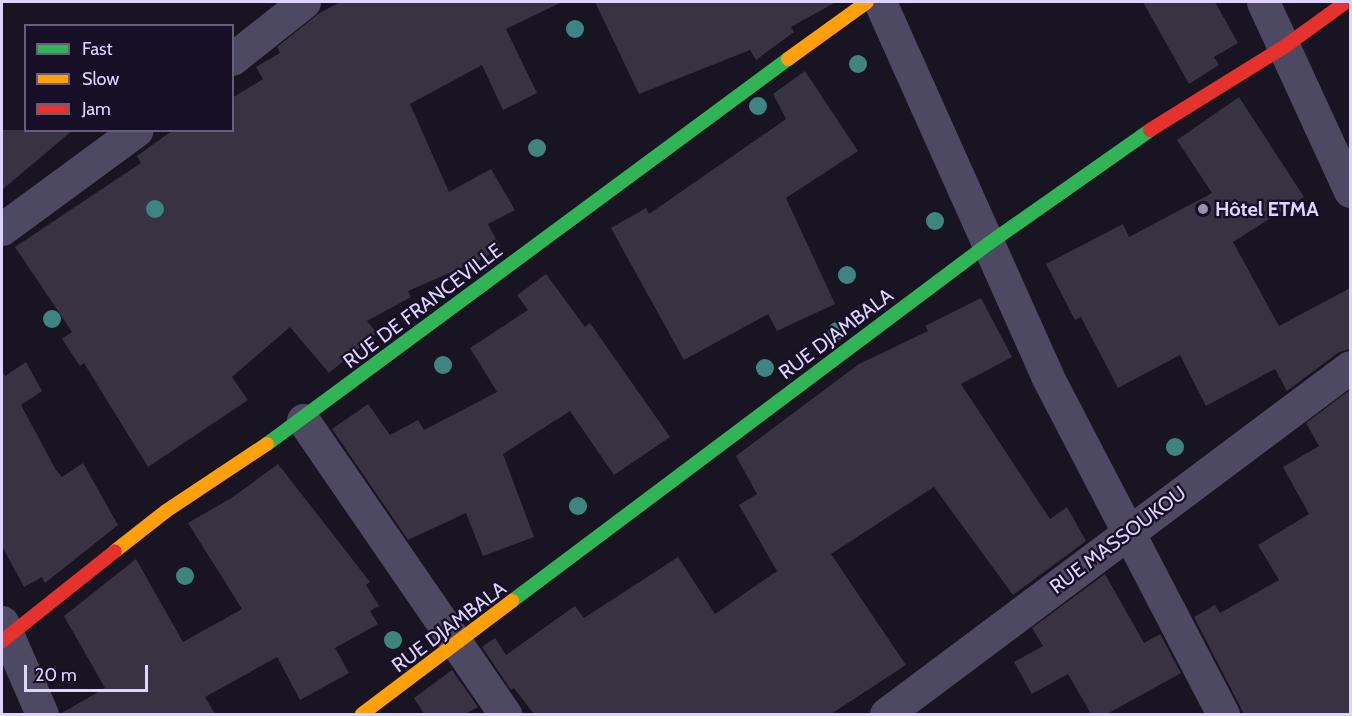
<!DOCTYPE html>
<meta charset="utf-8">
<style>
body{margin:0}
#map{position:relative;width:1352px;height:716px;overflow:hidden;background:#181421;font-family:Cabin,sans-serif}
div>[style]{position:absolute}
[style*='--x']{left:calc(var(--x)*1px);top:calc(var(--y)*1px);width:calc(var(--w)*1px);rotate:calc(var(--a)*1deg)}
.building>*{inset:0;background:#383243}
.street>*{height:33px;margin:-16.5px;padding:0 16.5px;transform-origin:16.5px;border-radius:16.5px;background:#4e4962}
.fast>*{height:14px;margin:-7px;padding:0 7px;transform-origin:7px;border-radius:7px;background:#30b455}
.slow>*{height:14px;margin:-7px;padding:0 7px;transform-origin:7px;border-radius:7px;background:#ff9f0a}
.jam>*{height:14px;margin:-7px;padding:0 7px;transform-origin:7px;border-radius:7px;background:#e5322d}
.trees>*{width:18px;height:18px;margin:-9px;border-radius:50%;background:#3e8582}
.dots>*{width:16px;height:16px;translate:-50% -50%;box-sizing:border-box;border:3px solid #160f26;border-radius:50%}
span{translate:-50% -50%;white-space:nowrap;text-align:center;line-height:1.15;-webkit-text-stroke:4.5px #160f26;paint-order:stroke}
.poi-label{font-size:20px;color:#dfd4ff;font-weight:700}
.left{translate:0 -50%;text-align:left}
.street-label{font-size:20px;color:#dfd4ff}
.frame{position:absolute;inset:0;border:3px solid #dfd4ff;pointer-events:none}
.legend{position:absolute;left:24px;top:24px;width:210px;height:108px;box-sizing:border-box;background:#160f26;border:2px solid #665e7d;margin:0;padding:8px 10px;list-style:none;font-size:18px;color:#dfd4ff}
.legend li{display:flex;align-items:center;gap:12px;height:30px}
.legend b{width:30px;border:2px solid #665e7d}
.scale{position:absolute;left:24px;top:665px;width:124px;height:27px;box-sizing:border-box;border:3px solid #dfd4ff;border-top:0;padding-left:8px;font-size:18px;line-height:21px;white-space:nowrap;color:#dfd4ff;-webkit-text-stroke:4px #160f26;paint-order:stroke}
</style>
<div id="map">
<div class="building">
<div style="clip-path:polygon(340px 2px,562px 2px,506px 29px,537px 93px,503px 110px,482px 65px,410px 104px,449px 192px,491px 169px,515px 210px,488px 224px,500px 247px,486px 257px,408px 291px,411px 297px,367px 321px,377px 333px,329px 373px,290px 327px,232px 377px,248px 400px,148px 467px,84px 363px,80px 366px,62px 339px,72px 332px,15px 247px,141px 163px,137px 156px,173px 130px,232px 130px,232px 98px,263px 79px,256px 67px,280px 53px,277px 47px,318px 14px)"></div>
<div style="clip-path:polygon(595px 2px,836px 2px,791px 27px,794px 32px,756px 60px,750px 50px,639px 94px)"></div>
<div style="clip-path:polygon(1143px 2px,1215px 2px,1238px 43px,1214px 57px,1219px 65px,1189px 84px)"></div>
<div style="clip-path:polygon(805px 71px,858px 151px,786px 198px,835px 304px,777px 331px,768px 314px,684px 360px,611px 228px,646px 208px,649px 214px,786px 119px,773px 94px)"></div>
<div style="clip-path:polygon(1239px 97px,1304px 197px,1233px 242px,1279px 326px,1350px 288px,1350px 349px,1339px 352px,1287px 391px,1275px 369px,1206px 406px,1180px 355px,1118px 388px,1081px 317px,1075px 320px,1046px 264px,1123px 224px,1129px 237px,1212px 193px,1177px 140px)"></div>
<div style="clip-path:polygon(2px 130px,73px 130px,2px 190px)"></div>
<div style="clip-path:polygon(546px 274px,585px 327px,590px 323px,670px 437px,614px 475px,570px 411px,503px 454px,534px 537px,483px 556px,466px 513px,408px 540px,332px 429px,368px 404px,390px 435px,418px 420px,424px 430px,497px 392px,470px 348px,528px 310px,517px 295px)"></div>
<div style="clip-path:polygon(981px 298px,1012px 357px,961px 384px,1050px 519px,1067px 507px,1086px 541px,1013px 595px,934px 487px,831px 554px,906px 665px,831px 714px,534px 714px,514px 688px,511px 690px,482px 647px,495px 638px,506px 655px,575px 606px,584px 618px,678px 557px,715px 614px,777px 571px,739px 505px,757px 494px,736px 456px,859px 364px,928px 331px,925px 326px)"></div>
<div style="clip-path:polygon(26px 362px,42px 391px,21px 405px,56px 470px,62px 477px,83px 463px,118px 525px,45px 583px,42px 577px,24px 587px,2px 546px,2px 371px,5px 376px)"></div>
<div style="clip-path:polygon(1350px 390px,1350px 714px,1244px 714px,1194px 617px,1215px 605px,1220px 613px,1279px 580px,1258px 545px,1309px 514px,1283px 467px,1319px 446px,1306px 423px)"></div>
<div style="clip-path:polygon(278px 464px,370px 582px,366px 585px,379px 606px,370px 611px,378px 624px,335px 648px,349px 673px,300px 700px,277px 657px,205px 697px,215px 714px,60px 714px,105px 688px,64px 616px,136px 559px,183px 642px,242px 609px,188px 523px,233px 497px)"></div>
<div style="clip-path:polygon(1105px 574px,1144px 643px,1160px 634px,1181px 673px,1107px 714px,1091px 714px,1068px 674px,1032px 694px,1014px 662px,1043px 646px,1032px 628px)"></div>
<div style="clip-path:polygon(452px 670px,478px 707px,465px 714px,424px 714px,414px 698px)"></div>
</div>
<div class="street">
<div style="--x:880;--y:2;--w:410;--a:65.9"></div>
<div style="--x:1047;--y:376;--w:381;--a:62.5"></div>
<div style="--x:1263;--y:2;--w:208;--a:65.3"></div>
<div style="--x:232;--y:59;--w:92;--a:-38.4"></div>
<div style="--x:2;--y:229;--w:167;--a:-36.3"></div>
<div style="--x:303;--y:420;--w:357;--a:55.5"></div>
<div style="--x:2;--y:622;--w:100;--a:66.5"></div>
<div style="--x:886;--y:714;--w:579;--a:-36.79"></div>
</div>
<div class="fast">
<div style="--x:267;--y:444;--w:648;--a:-36.46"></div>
<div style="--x:512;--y:601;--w:595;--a:-36.87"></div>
<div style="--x:988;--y:244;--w:198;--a:-35.1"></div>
</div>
<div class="slow">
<div style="--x:788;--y:59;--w:97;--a:-35.8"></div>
<div style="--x:115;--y:551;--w:65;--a:-38.1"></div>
<div style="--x:166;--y:511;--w:121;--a:-33.6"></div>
<div style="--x:362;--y:714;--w:188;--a:-37"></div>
</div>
<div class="jam">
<div style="--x:1150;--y:130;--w:158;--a:-31.8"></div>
<div style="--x:1284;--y:47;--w:77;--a:-36"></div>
<div style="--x:2;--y:641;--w:144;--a:-38.5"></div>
</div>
<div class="trees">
<div style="left:575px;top:29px"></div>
<div style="left:858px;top:64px"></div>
<div style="left:758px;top:106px"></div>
<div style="left:537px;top:148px"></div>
<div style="left:155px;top:209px"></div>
<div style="left:935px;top:221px"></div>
<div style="left:847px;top:275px"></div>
<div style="left:52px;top:319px"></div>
<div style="left:837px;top:331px"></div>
<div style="left:443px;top:365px"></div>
<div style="left:765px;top:368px"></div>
<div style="left:1175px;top:447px"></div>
<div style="left:578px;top:506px"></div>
<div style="left:185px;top:576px"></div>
<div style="left:393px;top:640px"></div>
</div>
<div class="dots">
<div style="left:1203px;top:209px;background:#9991b1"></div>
</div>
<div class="poi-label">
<span class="left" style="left:1215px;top:209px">Hôtel ETMA</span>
</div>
<div class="street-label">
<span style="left:423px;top:306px;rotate:-37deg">RUE DE FRANCEVILLE</span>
<span style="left:836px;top:334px;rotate:-37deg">RUE DJAMBALA</span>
<span style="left:1118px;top:540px;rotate:-37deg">RUE MASSOUKOU</span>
<span style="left:449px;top:627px;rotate:-37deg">RUE DJAMBALA</span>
</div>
<div class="frame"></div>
<ul class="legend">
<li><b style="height:8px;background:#30b455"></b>Fast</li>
<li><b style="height:8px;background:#ff9f0a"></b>Slow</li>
<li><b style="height:8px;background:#e5322d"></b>Jam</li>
</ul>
<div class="scale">20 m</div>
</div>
